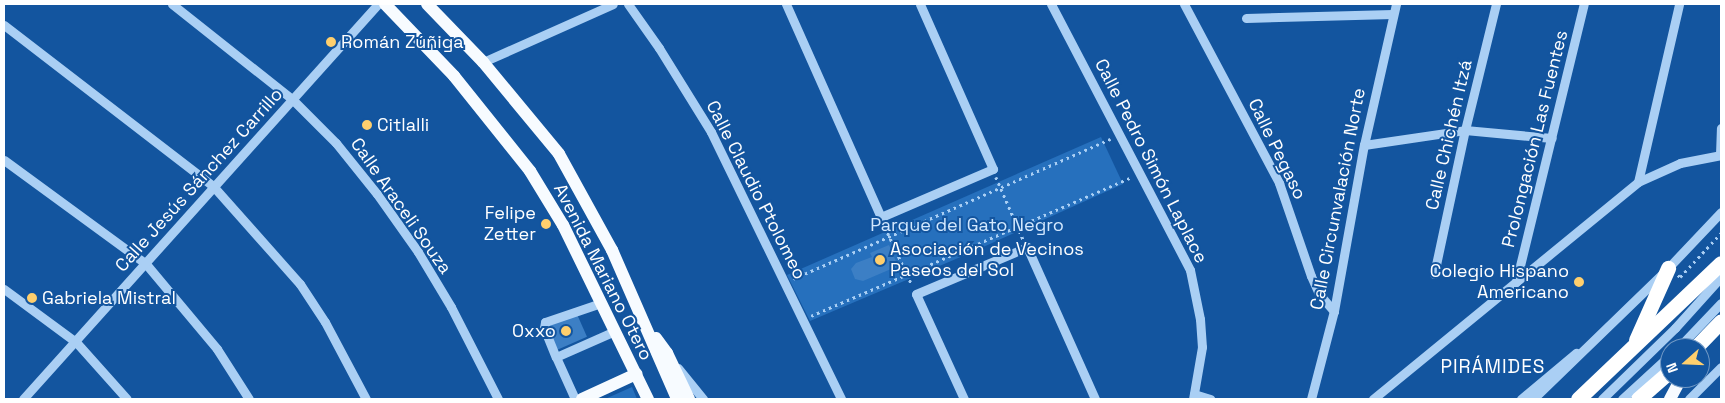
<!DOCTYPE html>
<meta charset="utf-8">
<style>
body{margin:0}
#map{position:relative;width:1725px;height:403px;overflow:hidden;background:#13559f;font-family:"Space Grotesk",sans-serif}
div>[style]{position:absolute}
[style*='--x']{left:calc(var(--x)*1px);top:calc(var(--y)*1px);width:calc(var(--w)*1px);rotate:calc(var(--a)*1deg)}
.green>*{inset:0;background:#2670bd}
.building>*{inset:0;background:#3c7fc5;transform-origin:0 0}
.path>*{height:2.5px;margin-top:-1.25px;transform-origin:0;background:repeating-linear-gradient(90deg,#aacff4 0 2.5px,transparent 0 6.5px)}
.minor>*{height:9px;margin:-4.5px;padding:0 4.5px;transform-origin:4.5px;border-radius:4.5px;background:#aacff4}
.major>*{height:12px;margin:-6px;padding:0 6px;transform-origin:6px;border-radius:6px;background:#f7fbff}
.highway>*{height:15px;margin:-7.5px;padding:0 7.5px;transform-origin:7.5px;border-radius:7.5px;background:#fff}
.dots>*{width:14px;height:14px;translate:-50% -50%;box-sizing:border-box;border:2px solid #13559f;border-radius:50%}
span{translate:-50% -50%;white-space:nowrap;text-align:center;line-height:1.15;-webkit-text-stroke:4px #13559f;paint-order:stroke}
.poi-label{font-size:18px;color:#fff}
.left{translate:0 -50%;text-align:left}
.right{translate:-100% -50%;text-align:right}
.street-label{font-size:18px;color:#fff}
.park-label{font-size:18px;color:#d3e8fe}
.neighbourhood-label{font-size:19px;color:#fff;letter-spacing:1px}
.frame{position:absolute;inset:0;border:5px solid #fff;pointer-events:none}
.north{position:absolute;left:1660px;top:338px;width:50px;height:50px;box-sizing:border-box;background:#13559f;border:1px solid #7199c5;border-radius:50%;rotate:250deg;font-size:14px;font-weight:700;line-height:20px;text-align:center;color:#fff}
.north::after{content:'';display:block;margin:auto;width:18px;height:22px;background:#ffcf6d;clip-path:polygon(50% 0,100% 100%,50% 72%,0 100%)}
</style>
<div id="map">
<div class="green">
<div style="clip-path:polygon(1101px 137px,1123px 184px,970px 253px,810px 321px,787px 275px)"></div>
<div style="clip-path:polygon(632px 387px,637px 399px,605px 399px)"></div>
</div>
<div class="building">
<div style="clip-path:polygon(889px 245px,898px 266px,863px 281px,855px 279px,851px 269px,856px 263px,872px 257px,870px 253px)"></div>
<div style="left:576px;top:312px;width:27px;height:33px;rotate:66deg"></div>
</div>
<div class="path">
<div style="--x:996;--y:177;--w:68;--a:66.5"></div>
<div style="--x:885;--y:227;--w:64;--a:65"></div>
<div style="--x:1678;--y:275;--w:3;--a:45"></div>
<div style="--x:1680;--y:277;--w:60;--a:-47"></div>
<div style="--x:793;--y:279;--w:347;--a:-23.8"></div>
<div style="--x:811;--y:316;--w:350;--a:-23.4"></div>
</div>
<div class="minor">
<div style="--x:172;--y:4;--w:153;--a:38.4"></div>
<div style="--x:292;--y:99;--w:62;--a:45"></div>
<div style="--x:336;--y:143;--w:65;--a:51.2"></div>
<div style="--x:377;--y:194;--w:71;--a:54.7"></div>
<div style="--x:418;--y:252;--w:64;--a:59"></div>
<div style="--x:451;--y:307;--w:103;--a:62.9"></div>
<div style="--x:628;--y:4;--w:54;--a:54.8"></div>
<div style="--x:659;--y:48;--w:99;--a:58.2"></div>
<div style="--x:711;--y:132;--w:297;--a:64"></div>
<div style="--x:786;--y:4;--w:233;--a:66"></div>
<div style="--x:881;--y:217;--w:122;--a:-23.2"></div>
<div style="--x:993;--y:169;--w:180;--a:-113.9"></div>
<div style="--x:1051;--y:4;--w:300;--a:62.4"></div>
<div style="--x:1190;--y:270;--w:50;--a:78.5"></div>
<div style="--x:1200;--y:319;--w:28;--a:86"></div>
<div style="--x:1202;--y:347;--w:53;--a:99.8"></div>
<div style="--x:1184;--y:4;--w:203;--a:62"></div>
<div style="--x:1279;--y:183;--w:98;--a:71"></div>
<div style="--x:1311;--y:276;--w:20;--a:66"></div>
<div style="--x:1319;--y:294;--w:23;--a:49"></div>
<div style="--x:1246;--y:18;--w:147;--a:-1.6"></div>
<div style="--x:4;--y:25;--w:264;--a:37.6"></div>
<div style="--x:213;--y:186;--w:131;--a:48.4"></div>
<div style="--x:300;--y:284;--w:45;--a:56.7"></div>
<div style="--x:325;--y:322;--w:87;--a:62"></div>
<div style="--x:483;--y:62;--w:142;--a:-24"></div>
<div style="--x:1364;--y:145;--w:102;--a:-8.4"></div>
<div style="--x:1465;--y:130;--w:87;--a:5.3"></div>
<div style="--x:1720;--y:155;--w:27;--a:-88"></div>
<div style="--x:4;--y:160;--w:176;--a:36.2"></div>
<div style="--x:146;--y:264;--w:111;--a:50.1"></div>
<div style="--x:217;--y:349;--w:59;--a:57.4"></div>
<div style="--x:1638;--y:182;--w:183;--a:-77"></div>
<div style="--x:1434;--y:274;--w:147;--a:-77.9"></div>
<div style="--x:1465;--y:130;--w:130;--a:-76.2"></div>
<div style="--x:1516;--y:282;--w:286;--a:-76.3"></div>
<div style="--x:4;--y:289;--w:89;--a:36.4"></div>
<div style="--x:76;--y:342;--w:76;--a:48.2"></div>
<div style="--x:601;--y:303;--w:59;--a:161.3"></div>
<div style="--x:545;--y:322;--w:6;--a:99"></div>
<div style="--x:544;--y:328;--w:31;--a:68"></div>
<div style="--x:556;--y:357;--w:64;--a:-23.8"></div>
<div style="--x:1678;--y:348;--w:62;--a:-46.3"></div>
<div style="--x:556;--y:357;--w:46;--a:65.7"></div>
<div style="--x:678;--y:368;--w:40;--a:51"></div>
<div style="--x:1194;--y:394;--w:17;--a:17"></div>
<div style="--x:23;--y:399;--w:531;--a:-48.05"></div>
<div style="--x:964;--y:399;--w:115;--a:-114.6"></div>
<div style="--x:916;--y:294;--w:121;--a:-22.9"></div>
<div style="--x:1027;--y:247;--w:167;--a:65.9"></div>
<div style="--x:1311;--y:399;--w:91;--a:-75.4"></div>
<div style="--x:1334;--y:311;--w:169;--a:-79.8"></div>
<div style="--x:1364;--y:145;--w:145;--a:-77.2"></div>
<div style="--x:1373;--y:399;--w:343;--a:-39.3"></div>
<div style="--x:1638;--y:182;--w:46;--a:-24.3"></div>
<div style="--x:1680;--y:163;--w:42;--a:-11"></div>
<div style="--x:1521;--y:399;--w:72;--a:-39.9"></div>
<div style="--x:1533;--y:399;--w:188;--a:-44.1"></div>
<div style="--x:1668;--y:268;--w:77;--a:-46.6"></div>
<div style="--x:1602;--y:399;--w:102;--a:-44.2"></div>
<div style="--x:1675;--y:328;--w:69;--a:-48"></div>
<div style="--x:1622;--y:399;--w:65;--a:-42.5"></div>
<div style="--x:1689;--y:399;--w:45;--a:-45"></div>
</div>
<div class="major">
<div style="--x:385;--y:4;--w:100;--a:46.2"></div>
<div style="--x:454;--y:76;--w:122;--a:51.3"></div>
<div style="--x:530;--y:171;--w:63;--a:58.6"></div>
<div style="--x:563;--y:225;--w:194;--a:64"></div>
<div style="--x:427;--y:4;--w:81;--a:46"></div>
<div style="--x:483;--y:62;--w:119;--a:50.4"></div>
<div style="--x:559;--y:154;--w:110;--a:61.1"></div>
<div style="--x:612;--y:250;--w:163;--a:66.4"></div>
<div style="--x:656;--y:338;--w:19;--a:54"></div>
<div style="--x:667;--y:353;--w:51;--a:64.4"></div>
<div style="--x:582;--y:399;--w:60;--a:-24.8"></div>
<div style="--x:1670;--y:399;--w:24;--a:-62"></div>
</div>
<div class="highway">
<div style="--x:1636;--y:340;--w:79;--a:-66"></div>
<div style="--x:1695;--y:348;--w:37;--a:-46"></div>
<div style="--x:1578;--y:399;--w:197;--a:-43.6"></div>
<div style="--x:1638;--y:399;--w:43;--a:-41.2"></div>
</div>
<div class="dots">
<div style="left:331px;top:42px;background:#ffcf6d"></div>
<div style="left:367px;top:125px;background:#ffcf6d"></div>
<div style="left:546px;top:224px;background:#ffcf6d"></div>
<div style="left:880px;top:260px;background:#ffcf6d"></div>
<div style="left:1579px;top:282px;background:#ffcf6d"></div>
<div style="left:32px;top:298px;background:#ffcf6d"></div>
<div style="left:566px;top:331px;background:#ffcf6d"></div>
</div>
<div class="poi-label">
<span class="left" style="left:341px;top:42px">Román Zúñiga</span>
<span class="left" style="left:377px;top:125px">Citlalli</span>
<span class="right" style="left:536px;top:224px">Felipe<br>Zetter</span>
<span class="left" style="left:890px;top:260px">Asociación de Vecinos<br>Paseos del Sol</span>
<span class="right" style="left:1569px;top:282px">Colegio Hispano<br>Americano</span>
<span class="left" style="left:42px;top:298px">Gabriela Mistral</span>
<span class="right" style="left:556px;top:331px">Oxxo</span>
</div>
<div class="street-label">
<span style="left:1449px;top:135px;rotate:-77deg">Calle Chichén Itzá</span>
<span style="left:1535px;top:139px;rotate:-76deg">Prolongación Las Fuentes</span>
<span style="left:1277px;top:149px;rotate:64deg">Calle Pegaso</span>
<span style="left:1151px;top:161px;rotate:63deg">Calle Pedro Simón Laplace</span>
<span style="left:199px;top:180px;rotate:-48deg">Calle Jesús Sánchez Carrillo</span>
<span style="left:756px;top:190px;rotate:63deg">Calle Claudio Ptolomeo</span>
<span style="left:1338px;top:199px;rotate:-79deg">Calle Circunvalación Norte</span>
<span style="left:401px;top:206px;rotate:55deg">Calle Araceli Souza</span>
<span style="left:603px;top:272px;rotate:63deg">Avenida Mariano Otero</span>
</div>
<div class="park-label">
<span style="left:967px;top:225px">Parque del Gato Negro</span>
</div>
<div class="neighbourhood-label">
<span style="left:1493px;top:367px">PIRÁMIDES</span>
</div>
<div class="frame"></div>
<div class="north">N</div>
</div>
